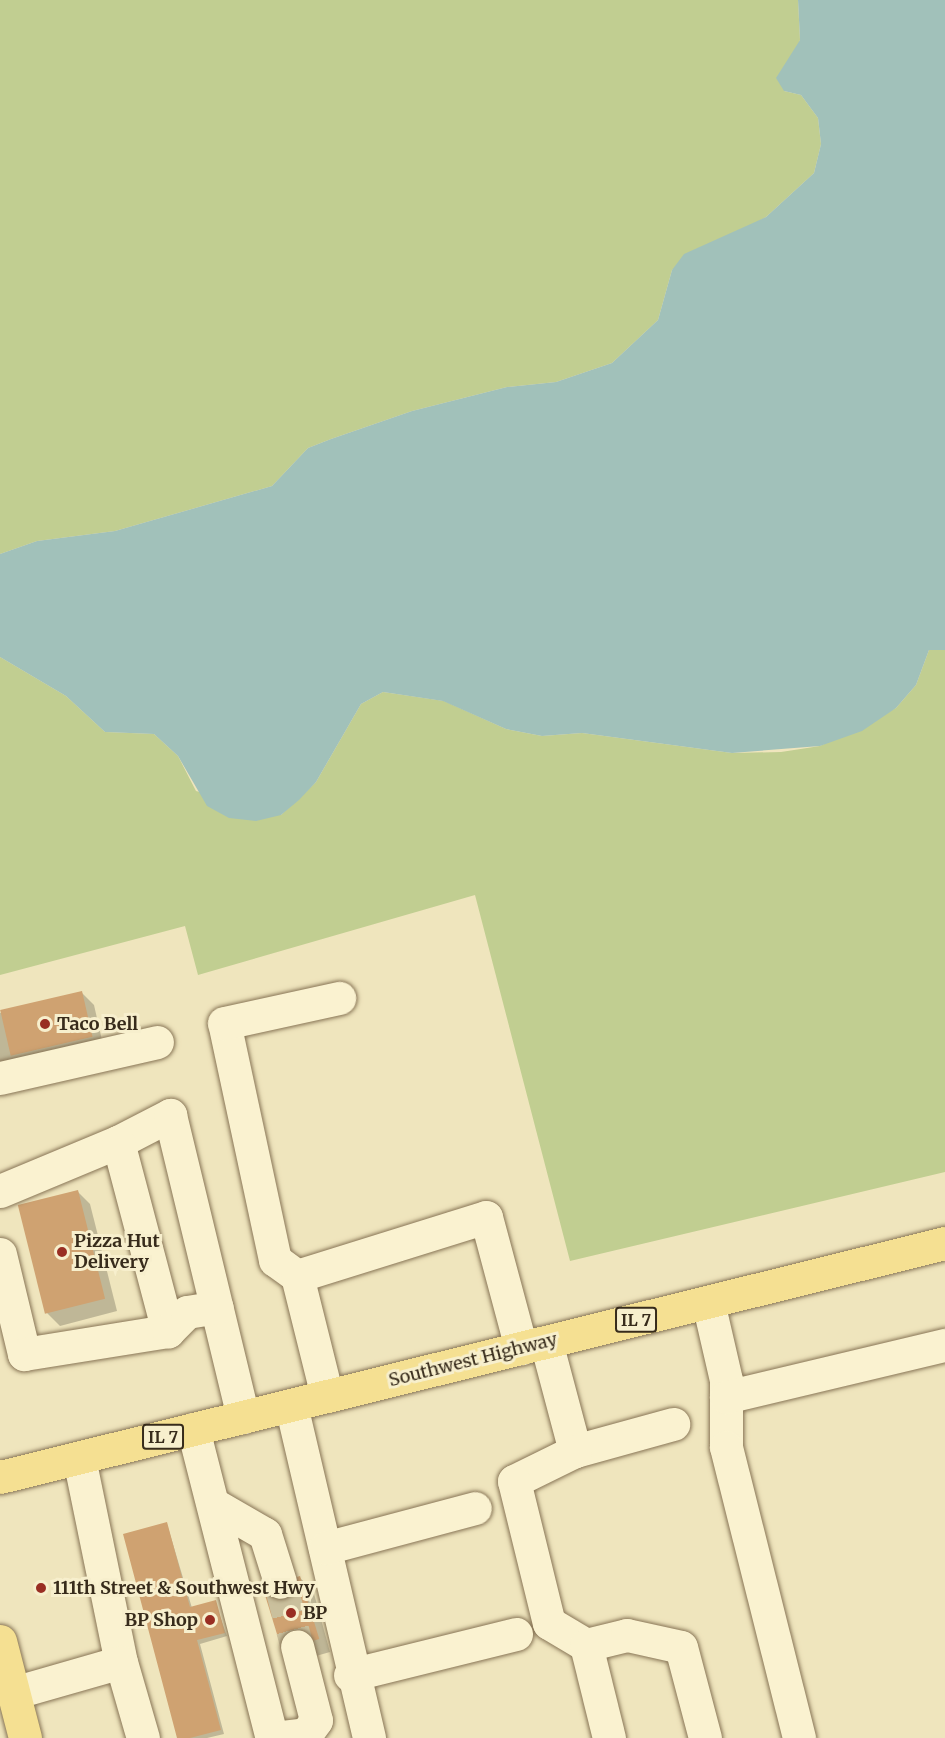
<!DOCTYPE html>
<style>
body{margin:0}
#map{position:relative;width:945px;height:1738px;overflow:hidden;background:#efe5bd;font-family:Merriweather,serif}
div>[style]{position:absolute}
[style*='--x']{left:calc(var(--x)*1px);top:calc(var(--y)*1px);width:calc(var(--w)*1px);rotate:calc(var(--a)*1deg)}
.green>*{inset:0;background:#c1ce91}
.water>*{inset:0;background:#a1c1ba}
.shadow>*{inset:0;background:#0003}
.building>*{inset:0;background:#cfa271;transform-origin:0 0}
.minor-tunnel>*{height:33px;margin-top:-16.5px;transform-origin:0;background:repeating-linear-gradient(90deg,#cac09d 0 33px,transparent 0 49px)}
.roads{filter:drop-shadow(0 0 2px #887556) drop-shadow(0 0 2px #887556)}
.minor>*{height:33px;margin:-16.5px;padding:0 16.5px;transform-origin:16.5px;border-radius:16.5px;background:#faf2d0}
.major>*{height:33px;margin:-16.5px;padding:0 16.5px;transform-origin:16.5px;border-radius:16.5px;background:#f5e092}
.dots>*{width:16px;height:16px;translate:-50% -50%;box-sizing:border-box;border:3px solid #f7efcd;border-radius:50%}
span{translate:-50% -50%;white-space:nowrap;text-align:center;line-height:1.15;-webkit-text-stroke:6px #f7efcd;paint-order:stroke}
.shield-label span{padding:2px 4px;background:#f7efcd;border:2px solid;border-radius:4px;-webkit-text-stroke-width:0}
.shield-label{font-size:16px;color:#372b1b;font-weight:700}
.poi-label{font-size:18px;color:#372b1b;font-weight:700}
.left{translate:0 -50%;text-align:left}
.right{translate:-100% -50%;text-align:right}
.street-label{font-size:18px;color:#372b1b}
</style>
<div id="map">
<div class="green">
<div style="clip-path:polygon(0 0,798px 0,800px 40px,784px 91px,801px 95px,818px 118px,821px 144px,814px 173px,766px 217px,672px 270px,658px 320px,612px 363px,556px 382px,507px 387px,412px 411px,331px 439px,308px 448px,272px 486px,115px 531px,37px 541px,0 554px)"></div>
<div style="clip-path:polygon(929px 650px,945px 650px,945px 1172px,570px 1261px,475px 895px,198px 975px,185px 926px,0 975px,0 657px,66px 696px,105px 732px,154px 734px,178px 756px,196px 791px,281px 815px,316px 782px,361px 704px,383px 692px,444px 701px,506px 729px,542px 736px,582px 733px,732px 753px,781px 752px,820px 746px,896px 708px,916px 685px)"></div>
</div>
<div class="water">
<div style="clip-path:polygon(798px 0,945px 0,945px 650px,929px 650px,916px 685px,896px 708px,862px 731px,820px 746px,732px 753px,582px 733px,542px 736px,506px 729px,443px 701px,383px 692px,361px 704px,316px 782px,299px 800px,281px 815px,256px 821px,229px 818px,207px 806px,178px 756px,154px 734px,105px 732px,66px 696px,0 657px,0 554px,37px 541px,115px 531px,272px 486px,308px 448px,331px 439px,412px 411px,507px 387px,556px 382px,612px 363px,658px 320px,672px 270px,684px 254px,766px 217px,814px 173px,821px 144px,818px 118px,801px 95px,784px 91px,776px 78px,800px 40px)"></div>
</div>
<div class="shadow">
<div style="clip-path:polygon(81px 992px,94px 1005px,104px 1049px,0 1066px,0 1013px)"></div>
<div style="clip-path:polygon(77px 1191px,90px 1204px,117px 1311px,60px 1326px,47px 1313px)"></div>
<div style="clip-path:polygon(167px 1524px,192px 1608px,215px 1602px,227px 1636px,200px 1644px,224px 1734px,207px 1738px,178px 1738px)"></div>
<div style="clip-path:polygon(300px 1578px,313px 1590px,330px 1652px,295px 1662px)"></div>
</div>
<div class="building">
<div style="left:82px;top:991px;width:47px;height:84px;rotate:77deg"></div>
<div style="left:78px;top:1190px;width:112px;height:62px;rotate:76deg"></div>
<div style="clip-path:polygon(167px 1522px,190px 1607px,216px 1600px,225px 1633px,197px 1640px,221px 1730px,190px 1738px,177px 1738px,123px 1534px)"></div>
<div style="left:300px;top:1576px;width:66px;height:39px;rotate:73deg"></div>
</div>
<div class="minor-tunnel">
<div style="--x:280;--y:1582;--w:66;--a:75.1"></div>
</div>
<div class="roads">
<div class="minor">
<div style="--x:0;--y:1078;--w:161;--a:-12.9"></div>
<div style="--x:118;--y:1142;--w:59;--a:-27.4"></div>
<div style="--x:170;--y:1115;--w:311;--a:76.4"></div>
<div style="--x:0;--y:1191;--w:128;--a:-22.6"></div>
<div style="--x:118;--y:1142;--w:196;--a:75.2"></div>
<div style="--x:0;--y:1254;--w:103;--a:76.5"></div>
<div style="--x:24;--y:1354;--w:146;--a:-9.1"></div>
<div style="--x:168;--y:1331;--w:27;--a:-45"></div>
<div style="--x:187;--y:1312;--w:30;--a:-9"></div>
<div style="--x:297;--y:1276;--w:27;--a:-144"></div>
<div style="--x:275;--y:1260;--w:242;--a:-102.1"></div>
<div style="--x:224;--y:1023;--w:118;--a:-12.3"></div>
<div style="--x:708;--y:1302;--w:80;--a:77"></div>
<div style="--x:726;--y:1380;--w:67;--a:90"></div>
<div style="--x:726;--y:1447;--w:300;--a:75.9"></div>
<div style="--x:546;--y:1342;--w:113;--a:75.1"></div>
<div style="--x:575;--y:1451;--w:102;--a:-15.4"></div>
<div style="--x:327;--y:1396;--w:124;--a:-104"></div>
<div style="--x:297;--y:1276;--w:198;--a:-17.3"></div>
<div style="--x:486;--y:1217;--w:136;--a:75"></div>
<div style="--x:726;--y:1397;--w:225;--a:-13.4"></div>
<div style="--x:291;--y:1405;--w:342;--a:76.8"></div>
<div style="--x:193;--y:1429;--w:319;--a:75.7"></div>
<div style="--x:575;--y:1451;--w:68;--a:153.8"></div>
<div style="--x:514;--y:1481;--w:146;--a:76.2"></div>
<div style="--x:549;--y:1623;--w:43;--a:30.7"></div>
<div style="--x:79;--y:1458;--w:208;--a:78.4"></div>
<div style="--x:213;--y:1504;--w:60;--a:30"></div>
<div style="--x:265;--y:1534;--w:50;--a:72.6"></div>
<div style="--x:325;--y:1548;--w:155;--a:-14.9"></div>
<div style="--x:350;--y:1675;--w:171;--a:-13.9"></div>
<div style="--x:13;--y:1693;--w:112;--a:-16"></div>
<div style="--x:121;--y:1662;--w:79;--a:73.9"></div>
<div style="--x:274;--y:1738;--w:32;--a:-7"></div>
<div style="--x:306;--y:1734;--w:17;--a:-54"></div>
<div style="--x:316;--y:1720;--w:76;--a:-104.4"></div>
<div style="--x:609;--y:1738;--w:96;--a:-103.9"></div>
<div style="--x:586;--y:1645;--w:42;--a:-13.7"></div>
<div style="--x:627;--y:1635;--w:55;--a:12.5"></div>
<div style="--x:681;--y:1647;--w:94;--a:75.2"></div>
</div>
<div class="major">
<div style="--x:0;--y:1477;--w:974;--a:-13.91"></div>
<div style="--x:0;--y:1641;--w:100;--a:75.5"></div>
</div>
</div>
<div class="dots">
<div style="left:45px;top:1024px;background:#992e23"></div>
<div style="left:62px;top:1252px;background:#992e23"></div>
<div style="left:41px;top:1588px;background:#992e23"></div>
<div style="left:291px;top:1613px;background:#992e23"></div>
<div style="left:210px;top:1620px;background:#992e23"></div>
</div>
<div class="shield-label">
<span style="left:636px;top:1320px">IL 7</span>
<span style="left:163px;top:1437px">IL 7</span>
</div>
<div class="poi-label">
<span class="left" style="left:57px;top:1024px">Taco Bell</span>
<span class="left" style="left:74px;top:1252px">Pizza Hut<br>Delivery</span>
<span class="left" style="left:53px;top:1588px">111th Street &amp; Southwest Hwy</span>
<span class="left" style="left:303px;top:1613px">BP</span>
<span class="right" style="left:198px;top:1620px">BP Shop</span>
</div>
<div class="street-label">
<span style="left:473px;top:1360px;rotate:-14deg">Southwest Highway</span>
</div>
</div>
